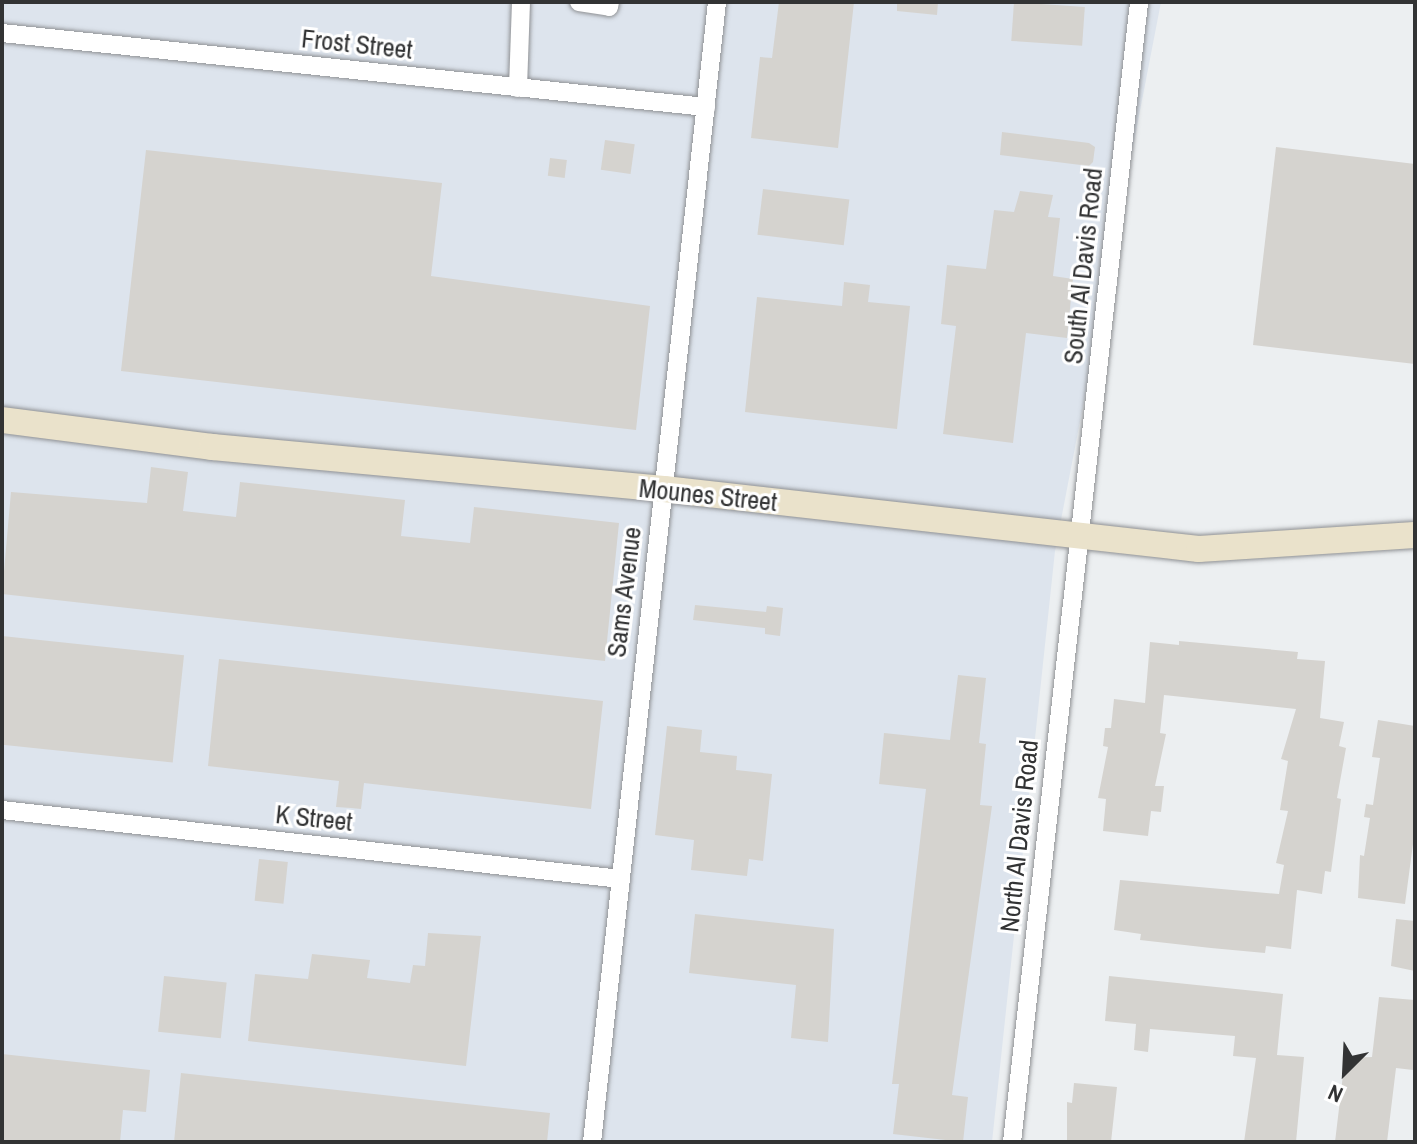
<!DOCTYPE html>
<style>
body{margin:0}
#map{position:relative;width:1417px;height:1144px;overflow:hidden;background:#eceff1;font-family:"Archivo Narrow",sans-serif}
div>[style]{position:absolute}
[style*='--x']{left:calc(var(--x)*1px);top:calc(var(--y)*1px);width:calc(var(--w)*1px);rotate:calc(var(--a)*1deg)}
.built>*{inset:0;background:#dde4ed}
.building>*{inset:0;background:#d5d3cf;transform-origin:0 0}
.roads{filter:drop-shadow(0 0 2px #8f9194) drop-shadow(0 0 2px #8f9194)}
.minor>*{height:18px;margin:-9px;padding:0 9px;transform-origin:9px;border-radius:9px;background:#fff}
.secondary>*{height:26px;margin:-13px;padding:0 13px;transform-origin:13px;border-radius:13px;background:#eae2cb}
span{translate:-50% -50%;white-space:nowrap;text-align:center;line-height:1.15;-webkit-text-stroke:6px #fff;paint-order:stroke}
.street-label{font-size:26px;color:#323334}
.frame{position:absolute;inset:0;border:4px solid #323334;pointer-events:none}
.north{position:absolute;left:1305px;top:1032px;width:80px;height:80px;-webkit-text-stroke:6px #fff;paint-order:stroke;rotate:204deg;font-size:22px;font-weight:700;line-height:32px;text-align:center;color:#323334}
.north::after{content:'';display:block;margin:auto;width:28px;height:36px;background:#323334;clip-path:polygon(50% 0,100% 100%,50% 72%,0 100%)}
</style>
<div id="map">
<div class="built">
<div style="clip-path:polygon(2px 2px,1161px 2px,1055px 551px,992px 1142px,2px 1142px)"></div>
</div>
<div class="building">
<div style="clip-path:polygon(779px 2px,854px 2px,838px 148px,751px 138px,760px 57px,772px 58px)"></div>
<div style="clip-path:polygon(897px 2px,938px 2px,937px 15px,897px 11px)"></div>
<div style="left:1014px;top:2px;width:71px;height:39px;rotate:4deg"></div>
<div style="clip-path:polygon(1002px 132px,1089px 143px,1095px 147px,1093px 162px,1089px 166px,1000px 155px)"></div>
<div style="left:605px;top:140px;width:30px;height:30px;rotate:8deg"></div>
<div style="clip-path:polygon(1276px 147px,1415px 164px,1415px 364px,1253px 345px)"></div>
<div style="clip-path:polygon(146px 150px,442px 183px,431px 276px,650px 306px,636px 430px,121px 371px)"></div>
<div style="left:550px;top:158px;width:17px;height:18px;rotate:7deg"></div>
<div style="left:763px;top:189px;width:87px;height:46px;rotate:7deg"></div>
<div style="clip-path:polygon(1020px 191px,1053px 195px,1048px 217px,1060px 218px,1053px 276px,1073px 279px,1067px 338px,1026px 333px,1013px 443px,943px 434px,956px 326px,941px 324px,947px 265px,986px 269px,994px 210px,1014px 212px)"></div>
<div style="clip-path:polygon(844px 282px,870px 285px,868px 302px,910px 306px,897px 429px,745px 412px,757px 297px,842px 306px)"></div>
<div style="clip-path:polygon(151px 467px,188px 472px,183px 511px,236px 517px,240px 482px,405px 500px,401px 536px,470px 543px,474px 507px,619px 523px,605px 661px,2px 594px,11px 492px,147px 503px)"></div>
<div style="clip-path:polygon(695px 605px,766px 612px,767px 606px,783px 608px,780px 636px,765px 634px,765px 628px,693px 620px)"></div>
<div style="left:2px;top:636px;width:183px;height:108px;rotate:6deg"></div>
<div style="clip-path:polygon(1179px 641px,1298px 652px,1297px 659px,1325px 661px,1320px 718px,1344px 722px,1339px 746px,1346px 748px,1337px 798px,1341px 799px,1331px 872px,1325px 871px,1322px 894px,1297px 890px,1291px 949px,1266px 946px,1265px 953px,1211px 948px,1140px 940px,1141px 934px,1114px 930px,1120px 880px,1279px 894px,1284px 865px,1276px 863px,1288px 811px,1280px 810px,1288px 761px,1281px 759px,1296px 709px,1164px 695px,1160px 733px,1166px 734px,1155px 786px,1164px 786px,1161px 812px,1151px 811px,1148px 836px,1103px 831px,1106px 799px,1098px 798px,1108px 747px,1103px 746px,1105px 728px,1111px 728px,1114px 699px,1145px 703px,1150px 642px,1179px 645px)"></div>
<div style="clip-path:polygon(219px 659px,603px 701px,591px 809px,364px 783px,361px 809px,351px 808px,336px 807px,339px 781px,208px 766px)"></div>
<div style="clip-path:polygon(958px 675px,986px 678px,979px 743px,986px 744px,980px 805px,992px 806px,952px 1095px,968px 1097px,963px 1142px,893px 1134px,899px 1084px,892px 1084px,926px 789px,879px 784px,884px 733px,950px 740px)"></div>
<div style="clip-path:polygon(1378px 720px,1415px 726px,1415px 829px,1405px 904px,1358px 898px,1360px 855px,1364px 856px,1370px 818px,1364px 817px,1366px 804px,1373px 805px,1380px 758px,1372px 757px)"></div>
<div style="clip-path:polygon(667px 726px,702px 730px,700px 752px,737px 756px,736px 770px,772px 774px,763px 861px,749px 859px,747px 876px,691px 870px,694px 840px,655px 835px)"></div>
<div style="left:259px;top:859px;width:29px;height:42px;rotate:6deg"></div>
<div style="clip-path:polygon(695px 914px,834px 929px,828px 1042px,791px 1038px,796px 985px,689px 973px)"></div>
<div style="clip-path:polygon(1396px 919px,1415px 921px,1415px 971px,1391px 966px)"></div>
<div style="clip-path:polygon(428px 933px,481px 936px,466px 1066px,248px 1041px,255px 974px,308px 979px,312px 954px,370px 960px,367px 978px,410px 983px,413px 965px,425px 966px)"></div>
<div style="left:164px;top:976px;width:63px;height:56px;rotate:6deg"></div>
<div style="clip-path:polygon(1109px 976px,1283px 994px,1277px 1055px,1304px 1057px,1296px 1142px,1244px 1142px,1256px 1058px,1233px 1056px,1235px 1036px,1150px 1029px,1148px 1052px,1134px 1050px,1136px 1024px,1105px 1021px)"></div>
<div style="clip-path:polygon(1379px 997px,1415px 1000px,1413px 1070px,1396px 1068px,1387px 1142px,1335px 1142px,1345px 1058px,1372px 1057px)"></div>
<div style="clip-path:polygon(2px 1054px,150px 1070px,146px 1112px,123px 1110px,120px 1142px,2px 1142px)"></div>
<div style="clip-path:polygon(181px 1073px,550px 1113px,547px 1142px,174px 1142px)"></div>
<div style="clip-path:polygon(1074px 1083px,1117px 1087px,1111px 1142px,1067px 1142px,1067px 1102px,1072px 1103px)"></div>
</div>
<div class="roads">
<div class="minor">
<div style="--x:579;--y:2;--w:30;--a:9"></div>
<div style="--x:609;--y:7;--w:5;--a:-79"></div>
<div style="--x:2;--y:33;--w:708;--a:6"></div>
<div style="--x:518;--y:88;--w:86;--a:-88"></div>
<div style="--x:2;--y:810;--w:623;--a:6.36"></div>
<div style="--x:592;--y:1142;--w:1147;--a:-83.74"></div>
<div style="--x:1012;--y:1142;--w:1147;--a:-83.64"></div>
</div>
<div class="secondary">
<div style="--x:2;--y:420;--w:212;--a:7.3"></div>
<div style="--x:212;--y:447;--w:454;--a:5.3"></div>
<div style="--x:664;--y:489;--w:538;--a:6.4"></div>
<div style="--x:1199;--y:549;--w:216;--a:-3.7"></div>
</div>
</div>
<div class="street-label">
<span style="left:357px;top:44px;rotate:6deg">Frost Street</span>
<span style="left:1083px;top:266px;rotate:-84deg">South Al Davis Road</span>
<span style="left:708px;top:495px;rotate:6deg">Mounes Street</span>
<span style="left:624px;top:592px;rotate:-83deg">Sams Avenue</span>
<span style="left:314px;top:818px;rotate:6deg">K Street</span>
<span style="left:1019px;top:836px;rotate:-84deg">North Al Davis Road</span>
</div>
<div class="frame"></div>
<div class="north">N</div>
</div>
